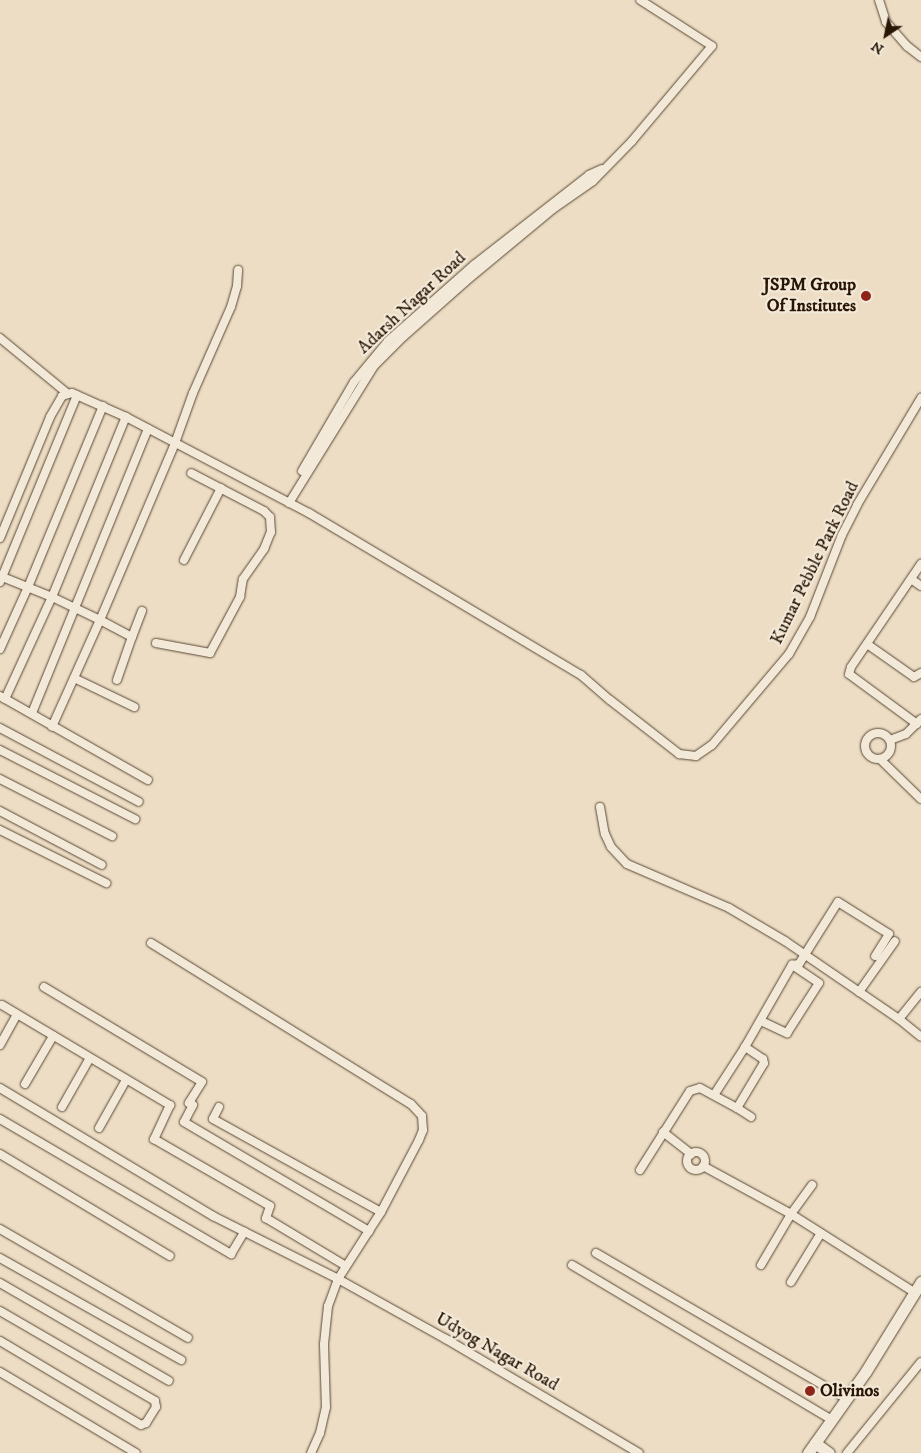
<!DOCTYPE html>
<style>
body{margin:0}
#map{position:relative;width:921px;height:1453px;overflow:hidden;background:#ecddc4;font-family:"IM FELL DW Pica",serif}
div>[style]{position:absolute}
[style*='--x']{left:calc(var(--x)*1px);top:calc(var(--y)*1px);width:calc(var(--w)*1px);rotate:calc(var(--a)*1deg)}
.roads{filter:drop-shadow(0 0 1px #5a4733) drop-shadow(0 0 1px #5a4733)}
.street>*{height:8px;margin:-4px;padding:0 4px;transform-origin:4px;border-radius:4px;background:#f3e9d9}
.street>.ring{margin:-4px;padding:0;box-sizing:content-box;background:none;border:8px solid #f3e9d9;border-radius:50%}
.secondary>*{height:11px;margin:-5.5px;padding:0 5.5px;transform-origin:5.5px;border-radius:5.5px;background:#f3e9d9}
.dots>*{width:14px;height:14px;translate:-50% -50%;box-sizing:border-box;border:2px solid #f3e9d9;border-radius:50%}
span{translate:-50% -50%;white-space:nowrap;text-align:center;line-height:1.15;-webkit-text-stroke:4.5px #f3e9d9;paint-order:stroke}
.poi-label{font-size:18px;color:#291503;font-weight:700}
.right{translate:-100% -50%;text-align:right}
.left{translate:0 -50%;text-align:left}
.street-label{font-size:18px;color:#291503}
.north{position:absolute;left:861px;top:10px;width:50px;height:50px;-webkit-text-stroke:4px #f3e9d9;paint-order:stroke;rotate:214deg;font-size:14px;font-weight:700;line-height:20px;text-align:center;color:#291503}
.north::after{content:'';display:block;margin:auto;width:18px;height:22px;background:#291503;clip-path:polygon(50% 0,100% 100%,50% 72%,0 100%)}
</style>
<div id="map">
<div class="roads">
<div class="street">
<div style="--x:879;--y:0;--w:23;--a:72"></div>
<div style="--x:886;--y:22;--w:32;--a:49"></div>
<div style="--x:907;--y:46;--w:18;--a:38"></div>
<div style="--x:0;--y:338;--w:87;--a:39.4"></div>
<div style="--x:302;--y:471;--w:103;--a:-59.7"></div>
<div style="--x:354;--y:382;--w:53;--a:-50.3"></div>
<div style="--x:388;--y:341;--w:115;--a:-41.5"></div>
<div style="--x:474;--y:265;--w:146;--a:-38"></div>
<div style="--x:589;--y:175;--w:14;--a:-25"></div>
<div style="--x:289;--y:503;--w:161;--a:-58.2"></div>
<div style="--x:374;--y:366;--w:41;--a:-45"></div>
<div style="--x:403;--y:337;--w:83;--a:-41.6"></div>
<div style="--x:465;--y:282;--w:114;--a:-39.7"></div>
<div style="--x:553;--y:209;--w:49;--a:-35"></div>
<div style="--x:593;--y:181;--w:56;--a:-45.7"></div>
<div style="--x:632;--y:141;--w:124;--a:-49.9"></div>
<div style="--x:712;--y:46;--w:85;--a:-147.4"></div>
<div style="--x:0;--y:538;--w:131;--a:-67.5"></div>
<div style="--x:50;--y:417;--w:24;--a:-60"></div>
<div style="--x:62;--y:396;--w:10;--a:-17"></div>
<div style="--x:72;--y:393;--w:59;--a:24"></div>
<div style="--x:126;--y:417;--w:207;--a:27.7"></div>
<div style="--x:309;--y:513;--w:317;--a:30.8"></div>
<div style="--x:581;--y:675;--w:38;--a:41"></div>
<div style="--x:610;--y:700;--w:88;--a:38"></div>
<div style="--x:679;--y:754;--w:17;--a:7"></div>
<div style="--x:696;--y:756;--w:19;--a:-35"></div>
<div style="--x:712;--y:745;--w:119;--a:-49.8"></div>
<div style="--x:789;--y:654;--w:43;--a:-60.4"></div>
<div style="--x:810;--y:617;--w:88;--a:-68.7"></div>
<div style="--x:842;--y:535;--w:34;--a:-63"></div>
<div style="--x:857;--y:505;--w:125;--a:-59.1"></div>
<div style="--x:184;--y:560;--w:81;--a:-62.8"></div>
<div style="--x:0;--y:576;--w:56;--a:22"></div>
<div style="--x:52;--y:597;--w:53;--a:25.6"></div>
<div style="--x:100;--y:620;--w:117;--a:114.2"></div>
<div style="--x:911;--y:579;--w:12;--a:35"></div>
<div style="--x:0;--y:582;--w:202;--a:-67.6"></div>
<div style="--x:132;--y:637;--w:28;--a:-69"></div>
<div style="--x:156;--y:643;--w:55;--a:10.5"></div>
<div style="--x:210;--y:653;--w:64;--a:-61.8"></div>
<div style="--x:240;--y:597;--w:18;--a:-81"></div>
<div style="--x:243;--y:579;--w:37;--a:-55"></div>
<div style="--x:264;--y:549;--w:18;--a:-68"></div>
<div style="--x:271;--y:532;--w:15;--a:-94"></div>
<div style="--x:270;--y:517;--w:8;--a:-135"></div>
<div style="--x:264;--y:511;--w:82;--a:-152.5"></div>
<div style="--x:867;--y:644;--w:57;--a:35.1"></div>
<div style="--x:914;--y:677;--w:8;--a:-30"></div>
<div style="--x:0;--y:649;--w:68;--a:-65.7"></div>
<div style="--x:28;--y:587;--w:196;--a:-67.5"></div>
<div style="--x:74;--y:678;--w:67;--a:25.8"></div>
<div style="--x:117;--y:680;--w:46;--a:-70.8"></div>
<div style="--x:132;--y:637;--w:36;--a:-152"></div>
<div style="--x:100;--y:620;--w:192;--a:-67"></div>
<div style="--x:175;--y:443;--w:53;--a:-70.2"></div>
<div style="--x:193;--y:393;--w:94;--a:-66.2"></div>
<div style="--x:231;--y:307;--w:22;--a:-74"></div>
<div style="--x:237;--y:286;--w:16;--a:-86"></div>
<div style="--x:0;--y:696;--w:170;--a:29.6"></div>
<div style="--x:5;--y:699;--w:112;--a:-65.3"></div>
<div style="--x:52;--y:597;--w:195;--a:-67.7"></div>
<div style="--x:32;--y:713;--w:307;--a:-67.8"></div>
<div style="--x:917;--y:724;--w:84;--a:-143.7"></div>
<div style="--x:849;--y:674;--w:7;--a:-74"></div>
<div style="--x:851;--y:667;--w:125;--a:-55.8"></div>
<div style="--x:0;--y:728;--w:157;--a:28"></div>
<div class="ring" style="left:865px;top:733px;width:18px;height:18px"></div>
<div style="--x:890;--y:740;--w:17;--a:-21"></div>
<div style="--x:906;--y:734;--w:21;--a:-45"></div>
<div style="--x:0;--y:750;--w:152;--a:27.1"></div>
<div style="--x:880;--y:759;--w:57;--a:44.3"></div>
<div style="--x:0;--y:779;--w:126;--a:27"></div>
<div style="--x:600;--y:807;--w:27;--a:80"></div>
<div style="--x:605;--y:834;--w:14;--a:65"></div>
<div style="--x:611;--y:847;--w:23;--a:47"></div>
<div style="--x:627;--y:864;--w:111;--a:23.3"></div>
<div style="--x:729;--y:908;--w:65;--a:30.5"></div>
<div style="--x:785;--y:941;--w:138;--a:34.4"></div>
<div style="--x:899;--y:1019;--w:28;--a:39"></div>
<div style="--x:0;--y:811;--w:115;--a:27.9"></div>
<div style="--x:0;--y:830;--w:119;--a:26.6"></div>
<div style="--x:151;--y:943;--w:306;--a:31.8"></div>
<div style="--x:411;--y:1104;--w:16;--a:47"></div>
<div style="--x:422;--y:1116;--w:14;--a:86"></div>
<div style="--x:423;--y:1130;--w:11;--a:112"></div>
<div style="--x:419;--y:1140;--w:81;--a:117.8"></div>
<div style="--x:381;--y:1212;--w:80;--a:122.7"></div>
<div style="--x:338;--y:1279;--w:29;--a:110"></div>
<div style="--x:328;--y:1306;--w:39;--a:96"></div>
<div style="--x:324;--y:1345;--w:62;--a:88.2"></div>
<div style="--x:326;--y:1407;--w:27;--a:103"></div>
<div style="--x:320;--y:1433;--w:22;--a:114"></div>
<div style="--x:44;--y:987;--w:184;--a:31"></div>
<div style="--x:202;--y:1082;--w:25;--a:122"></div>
<div style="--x:189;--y:1103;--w:4;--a:27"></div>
<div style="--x:193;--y:1105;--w:19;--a:118"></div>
<div style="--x:184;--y:1122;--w:215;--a:30.5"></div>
<div style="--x:859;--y:992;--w:62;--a:-54.8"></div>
<div style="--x:2;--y:1005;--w:196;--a:30.8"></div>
<div style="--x:170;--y:1105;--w:38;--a:115"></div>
<div style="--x:154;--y:1139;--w:134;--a:30"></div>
<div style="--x:270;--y:1206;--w:13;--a:108"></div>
<div style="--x:266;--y:1218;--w:93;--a:31"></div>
<div style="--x:899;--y:1019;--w:35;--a:-51"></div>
<div style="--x:761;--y:1021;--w:29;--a:25"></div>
<div style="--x:787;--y:1033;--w:59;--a:-57.4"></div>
<div style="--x:819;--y:983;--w:32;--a:-146"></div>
<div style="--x:0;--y:1045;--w:35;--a:-61"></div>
<div style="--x:25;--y:1084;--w:56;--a:-59.7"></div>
<div style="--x:0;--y:1088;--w:249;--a:31"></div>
<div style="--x:213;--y:1216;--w:140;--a:26.7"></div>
<div style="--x:338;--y:1279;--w:124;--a:29.1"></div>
<div style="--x:446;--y:1339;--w:224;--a:30.6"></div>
<div style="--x:714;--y:1095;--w:57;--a:-57.1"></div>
<div style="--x:62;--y:1107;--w:56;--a:-60.3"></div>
<div style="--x:219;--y:1107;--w:13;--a:117"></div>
<div style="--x:213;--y:1119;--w:192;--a:29"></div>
<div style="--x:751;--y:1117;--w:17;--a:-147"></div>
<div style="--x:737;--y:1108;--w:52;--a:-59"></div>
<div style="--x:764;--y:1063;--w:4;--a:-104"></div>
<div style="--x:763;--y:1059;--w:22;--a:-146"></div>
<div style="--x:745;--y:1047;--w:95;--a:-60.2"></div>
<div style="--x:792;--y:965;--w:7;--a:-8"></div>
<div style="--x:799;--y:964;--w:73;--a:-57.8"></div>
<div style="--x:838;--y:902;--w:60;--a:32.1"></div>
<div style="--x:889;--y:934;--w:26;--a:122"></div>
<div style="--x:0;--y:1119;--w:268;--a:30.3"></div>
<div style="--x:231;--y:1254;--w:26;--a:-59"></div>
<div style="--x:99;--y:1128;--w:55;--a:-60.6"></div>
<div style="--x:663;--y:1132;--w:36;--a:38"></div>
<div class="ring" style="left:687px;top:1152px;width:10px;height:10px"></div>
<div style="--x:0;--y:1154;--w:198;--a:31"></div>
<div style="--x:703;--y:1166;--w:100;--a:28.6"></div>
<div style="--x:791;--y:1214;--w:146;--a:32.4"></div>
<div style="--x:640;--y:1170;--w:93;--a:-57.7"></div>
<div style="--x:690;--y:1091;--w:10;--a:-17"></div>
<div style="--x:700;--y:1088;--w:42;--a:28.4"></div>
<div style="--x:0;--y:1229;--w:217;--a:30.1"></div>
<div style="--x:596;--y:1253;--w:290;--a:30.2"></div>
<div style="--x:0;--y:1258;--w:208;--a:29.4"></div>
<div style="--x:572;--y:1265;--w:303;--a:30.8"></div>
<div style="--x:761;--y:1265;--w:59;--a:-59.5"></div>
<div style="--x:791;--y:1214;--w:36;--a:-54"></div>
<div style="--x:791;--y:1282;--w:57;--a:-58.5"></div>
<div style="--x:0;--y:1283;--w:195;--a:30.1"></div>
<div style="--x:0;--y:1311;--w:179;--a:30.1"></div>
<div style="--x:155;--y:1401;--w:6;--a:81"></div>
<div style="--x:156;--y:1407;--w:19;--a:122"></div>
<div style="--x:146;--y:1423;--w:5;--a:158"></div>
<div style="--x:141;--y:1425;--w:164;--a:-149.2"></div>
<div style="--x:0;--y:1372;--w:158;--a:30.8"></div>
<div style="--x:847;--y:1453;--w:117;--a:-50.9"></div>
</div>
<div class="secondary">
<div style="--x:815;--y:1443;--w:17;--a:36"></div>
<div style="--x:808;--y:1453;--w:100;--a:-54.7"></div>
<div style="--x:866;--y:1371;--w:105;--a:-58.3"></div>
</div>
</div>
<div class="dots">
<div style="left:866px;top:296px;background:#8f2418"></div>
<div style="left:810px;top:1391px;background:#8f2418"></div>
</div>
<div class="poi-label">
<span class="right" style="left:856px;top:296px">JSPM Group<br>Of Institutes</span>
<span class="left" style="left:820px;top:1391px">Olivinos</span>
</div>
<div class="street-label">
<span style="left:412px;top:303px;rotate:-43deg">Adarsh Nagar Road</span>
<span style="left:815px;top:563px;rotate:-64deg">Kumar Pebble Park Road</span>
<span style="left:497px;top:1352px;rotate:30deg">Udyog Nagar Road</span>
</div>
<div class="north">N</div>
</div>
